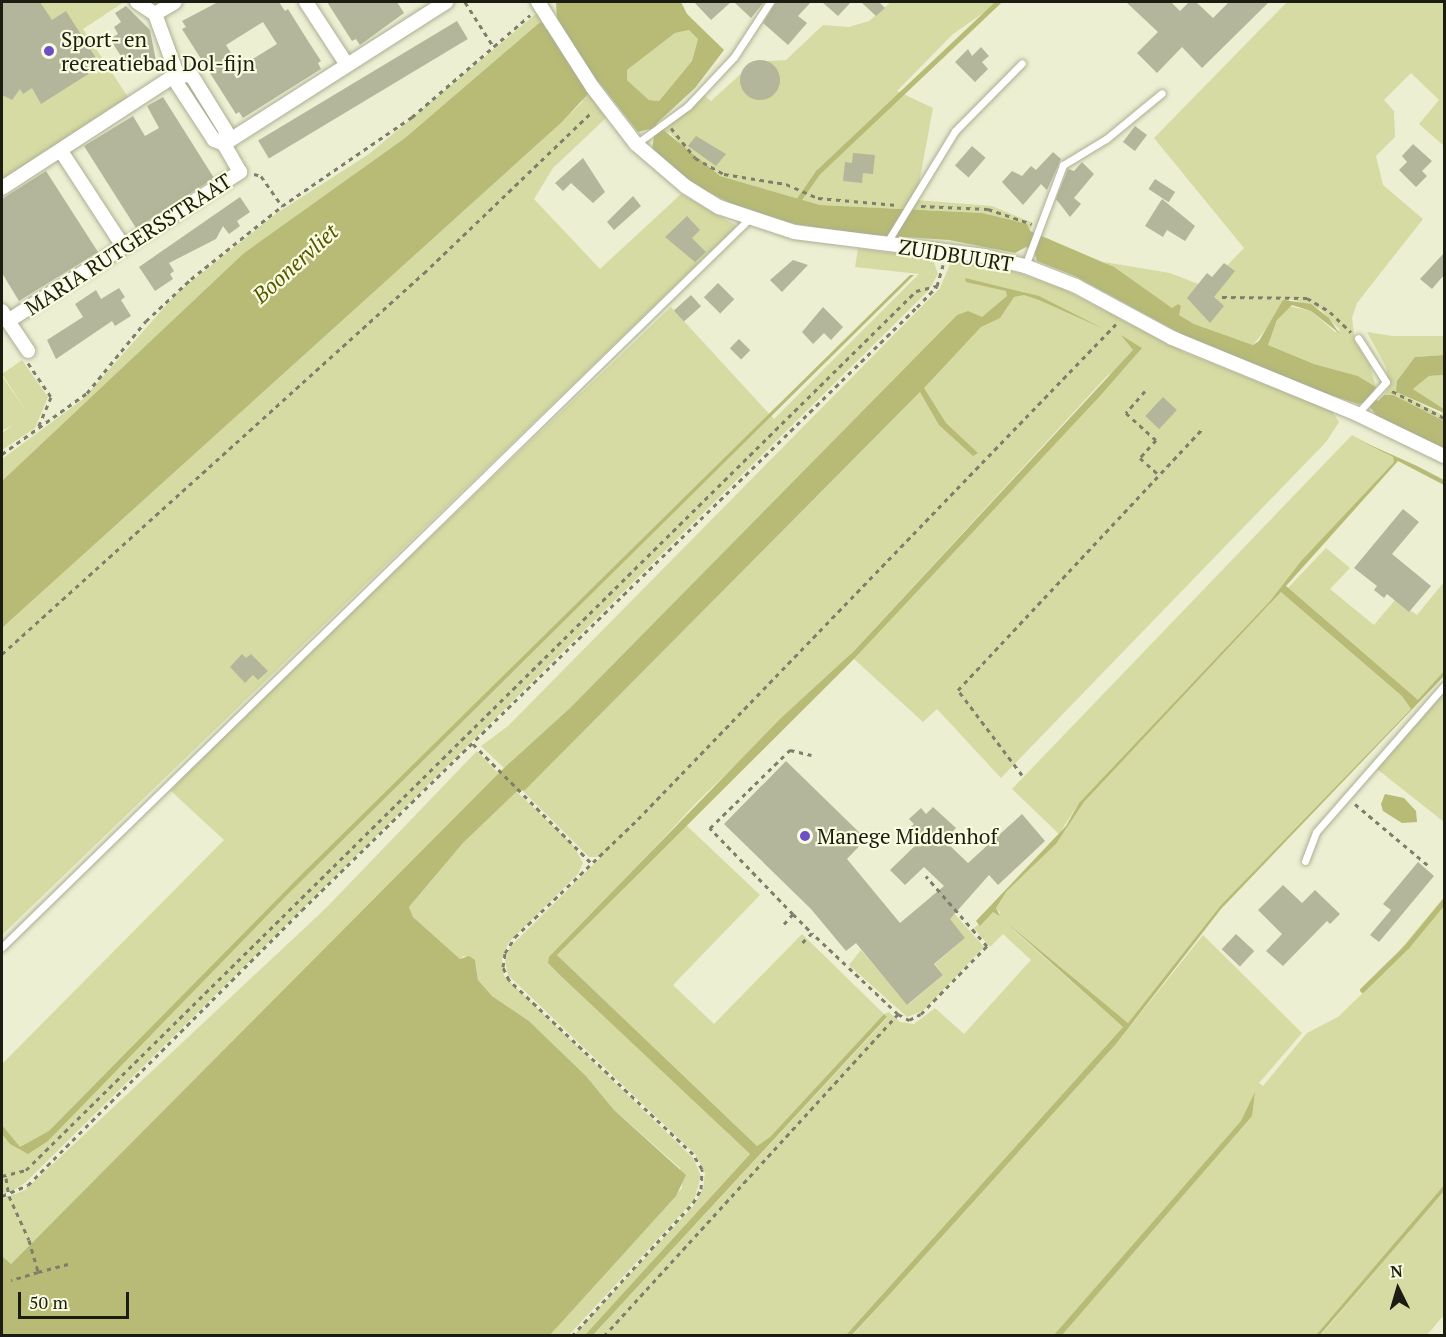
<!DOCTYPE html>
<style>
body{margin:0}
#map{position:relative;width:1446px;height:1337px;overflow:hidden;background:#ecefd2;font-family:"PT Serif",serif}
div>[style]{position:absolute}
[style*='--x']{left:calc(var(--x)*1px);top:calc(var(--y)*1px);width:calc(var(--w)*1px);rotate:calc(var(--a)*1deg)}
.green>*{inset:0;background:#d6dba3}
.water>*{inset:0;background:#b7bb75}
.stream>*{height:4.5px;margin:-2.25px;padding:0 2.25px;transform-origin:2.25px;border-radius:2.25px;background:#b7bb75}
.building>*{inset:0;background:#b3b69a;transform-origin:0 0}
.round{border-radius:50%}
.path>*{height:3px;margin-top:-1.5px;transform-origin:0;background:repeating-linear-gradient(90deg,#7d7f6c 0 4.5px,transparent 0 9px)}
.roads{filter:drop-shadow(0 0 2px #acae93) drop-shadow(0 0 2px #acae93)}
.lane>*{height:7px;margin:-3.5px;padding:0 3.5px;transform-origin:3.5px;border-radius:3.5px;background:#fff}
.street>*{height:14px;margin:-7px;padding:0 7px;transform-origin:7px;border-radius:7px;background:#fff}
.dots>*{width:16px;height:16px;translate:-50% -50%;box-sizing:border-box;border:3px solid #f9fcdf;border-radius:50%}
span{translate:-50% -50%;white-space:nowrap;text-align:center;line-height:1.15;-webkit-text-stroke:4.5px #f9fcdf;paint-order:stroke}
.poi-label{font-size:21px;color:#1c1d12}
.left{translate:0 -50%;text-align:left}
.street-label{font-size:21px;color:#1c1d12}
.water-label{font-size:22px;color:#555700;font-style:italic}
.frame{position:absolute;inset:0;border:3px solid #1c1d12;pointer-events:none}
.north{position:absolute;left:1368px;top:1259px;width:60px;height:60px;-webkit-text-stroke:4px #f9fcdf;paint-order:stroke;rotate:355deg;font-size:16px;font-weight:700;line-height:24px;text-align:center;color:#1c1d12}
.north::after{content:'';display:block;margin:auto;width:21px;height:27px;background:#1c1d12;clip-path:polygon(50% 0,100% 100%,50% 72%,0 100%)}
.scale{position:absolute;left:18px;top:1292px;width:111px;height:27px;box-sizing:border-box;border:3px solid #1c1d12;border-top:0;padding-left:8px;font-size:18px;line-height:21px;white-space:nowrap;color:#1c1d12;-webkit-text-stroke:4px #f9fcdf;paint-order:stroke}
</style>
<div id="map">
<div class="green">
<div style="clip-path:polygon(2px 2px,124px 2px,83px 29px,128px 97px,2px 180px)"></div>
<div style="clip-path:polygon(891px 2px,999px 2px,953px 34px,897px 91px,933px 108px,916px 200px,992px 206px,1033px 223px,1030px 231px,982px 213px,820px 205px,720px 176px,690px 155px,670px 133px,661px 132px,701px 93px,711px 101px,754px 62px,786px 60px,823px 25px,849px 27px,869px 21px)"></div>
<div style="clip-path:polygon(1287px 2px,1444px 2px,1444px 146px,1419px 124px,1439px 100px,1411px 73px,1384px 100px,1394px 111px,1395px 137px,1376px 156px,1383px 185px,1423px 219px,1357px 303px,1352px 318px,1355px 341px,1370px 366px,1376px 387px,1358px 376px,1314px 364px,1268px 345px,1277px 320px,1289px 306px,1311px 311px,1335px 332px,1340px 330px,1320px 309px,1290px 299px,1253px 345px,1194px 324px,1178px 315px,1181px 306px,1172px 308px,1104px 262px,1170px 273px,1211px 289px,1217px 276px,1244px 248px,1154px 138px)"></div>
<div style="clip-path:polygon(538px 12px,542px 22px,405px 138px,244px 253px,2px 481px,2px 459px,83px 399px,178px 292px,277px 213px,369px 154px)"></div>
<div style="clip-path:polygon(689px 30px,698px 39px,692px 61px,659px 101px,649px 100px,627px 80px,627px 70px,675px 33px)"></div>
<div style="clip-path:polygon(587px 91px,606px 118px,553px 168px,534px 199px,600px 269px,681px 194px,737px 226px,2px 935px,2px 628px,562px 122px,582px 102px)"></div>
<div style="clip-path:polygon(858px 249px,932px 257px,938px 274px,929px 290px,26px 1182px,11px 1192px,2px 1193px,2px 1064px,224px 840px,171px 791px,198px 759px,671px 307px,774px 419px,919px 274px,855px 267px)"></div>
<div style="clip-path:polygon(957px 257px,1004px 268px,1063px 289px,1186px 353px,1332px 411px,1339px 422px,1326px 442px,1001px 778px,937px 709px,923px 722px,854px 659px,1131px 361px,1107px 376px,854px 651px,697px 802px,548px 963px,750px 1154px,585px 1335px,574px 1335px,694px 1205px,703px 1189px,705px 1173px,696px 1155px,508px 975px,505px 961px,510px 947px,601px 857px,589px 857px,522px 790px,924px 388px,968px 311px,957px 315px,570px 708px,504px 768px,481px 746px,508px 726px,940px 288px,951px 262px)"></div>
<div style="clip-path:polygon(1367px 332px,1393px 336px,1444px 336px,1444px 355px,1415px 357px,1396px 392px,1441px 414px,1444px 412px,1444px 421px,1393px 396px,1384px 395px,1389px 387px,1386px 367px)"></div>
<div style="clip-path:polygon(22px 360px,48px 397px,35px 428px,2px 450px,2px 433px,14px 424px,2px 431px,2px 376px,28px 414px,2px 374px)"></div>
<div style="clip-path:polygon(1444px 375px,1444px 409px,1413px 389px,1429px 376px)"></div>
<div style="clip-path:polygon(1352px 435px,1393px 457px,1394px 462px,1301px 561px,1270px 601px,1079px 803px,1059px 834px,1012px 789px)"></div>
<div style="clip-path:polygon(1326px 548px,1350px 568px,1330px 589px,1374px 625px,1395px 600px,1417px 615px,1444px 582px,1444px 671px,1416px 704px,1285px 591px)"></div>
<div style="clip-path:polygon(1282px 591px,1402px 695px,1411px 709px,1221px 905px,1128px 1023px,1010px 927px,1123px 1027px,846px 1335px,593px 1335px,887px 1018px,884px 1014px,770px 1137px,757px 1146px,557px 955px,686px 825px,760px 895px,673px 985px,714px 1024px,802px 934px,884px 1014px,889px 1012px,900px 1022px,914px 1024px,935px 1008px,964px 1034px,1031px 960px,1003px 934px,990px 947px,974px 928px,993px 912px,1001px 914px,996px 908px,1007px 891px,1056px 844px,1084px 802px)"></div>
<div style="clip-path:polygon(1444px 692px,1444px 822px,1377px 769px)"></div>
<div style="clip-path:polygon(477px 751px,499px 774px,493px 781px,11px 1264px,2px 1256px,2px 1199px,25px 1190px,326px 908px)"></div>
<div style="clip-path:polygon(516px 791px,573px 845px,583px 863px,578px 874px,509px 942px,502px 958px,504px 976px,693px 1158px,701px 1176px,694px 1200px,569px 1335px,550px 1335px,682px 1188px,680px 1168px,614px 1110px,586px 1076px,529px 1021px,492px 996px,478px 980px,476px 964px,464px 956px,460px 959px,413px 917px,409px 907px,463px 843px)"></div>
<div style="clip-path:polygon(936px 893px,984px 947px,923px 1011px,907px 1017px,849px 965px,861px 950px,908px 1005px,943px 975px,935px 964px,965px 938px,931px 896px)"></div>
<div style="clip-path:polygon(1444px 897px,1444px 1185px,1316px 1335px,852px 1336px,1116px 1044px,1203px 935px,1302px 1033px,1259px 1083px,1263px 1086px,1307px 1033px,1338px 1017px,1371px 985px)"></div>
<div style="clip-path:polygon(1444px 1191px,1444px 1315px,1427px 1335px,1320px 1336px)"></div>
</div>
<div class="water">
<div style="clip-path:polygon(evenodd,556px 2px,681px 2px,687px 14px,724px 50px,695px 88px,656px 124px,720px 176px,820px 205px,982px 213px,1027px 224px,1030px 231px,1114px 267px,1172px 308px,1178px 304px,1181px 306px,1179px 315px,1194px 324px,1253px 345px,1259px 341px,1283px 300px,1311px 304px,1329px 318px,1339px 333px,1311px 311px,1292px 305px,1277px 320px,1268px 345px,1314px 364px,1358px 376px,1376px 387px,1371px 396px,1378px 401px,1384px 395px,1393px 395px,1444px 421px,1444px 449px,1376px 415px,1366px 402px,1358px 404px,1319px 391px,1189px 338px,1075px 276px,1037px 261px,1034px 251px,1026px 247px,1015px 253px,949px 240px,861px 234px,795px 224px,742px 209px,691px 183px,652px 150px,654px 136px,649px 129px,638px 132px,599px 82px,562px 122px,2px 628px,2px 481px,244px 253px,405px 138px,538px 24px,542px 22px,546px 29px,557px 21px,556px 2px,689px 30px,698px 39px,692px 61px,659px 101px,649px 100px,627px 80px,627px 70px,675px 33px,689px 30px)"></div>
<div style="clip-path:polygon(910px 275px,914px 275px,287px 895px,48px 1141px,28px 1154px,10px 1144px,2px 1134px,2px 1125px,20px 1147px,49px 1131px,300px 876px)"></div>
<div style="clip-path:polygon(965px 278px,1039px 296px,1104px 329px,1039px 300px,1024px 295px,1014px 297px,1000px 318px,981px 327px,924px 388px,946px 423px,978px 453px,973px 456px,939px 425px,920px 392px,525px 790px,516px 792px,463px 843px,409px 907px,413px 917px,460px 959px,469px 956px,475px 960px,478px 980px,492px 996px,529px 1021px,586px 1076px,614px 1110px,686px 1175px,676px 1196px,550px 1335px,2px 1335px,2px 1256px,11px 1264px,504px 768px,570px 708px,957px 315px,968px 311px,982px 317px,1007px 296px,1006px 291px,966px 282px)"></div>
<div style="clip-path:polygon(1121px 335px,1142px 348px,1100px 396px,854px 659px,557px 955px,757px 1146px,770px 1137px,884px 1014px,887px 1017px,593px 1335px,585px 1335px,750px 1154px,562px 977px,548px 963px,549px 957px,780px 719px,854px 651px,1133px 350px)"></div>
<div style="clip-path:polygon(1444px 355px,1444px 375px,1429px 376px,1413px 389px,1444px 409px,1444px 413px,1396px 392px,1397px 381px,1415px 357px)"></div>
<div style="clip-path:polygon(1357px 439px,1417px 466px,1444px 480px,1444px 485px,1398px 461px,1286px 586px,1418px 700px,1444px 671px,1444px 676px,1221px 909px,1116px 1044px,890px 1294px,852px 1335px,846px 1335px,1123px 1027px,1008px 924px,1128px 1023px,1221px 905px,1411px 709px,1402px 696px,1281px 592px,1084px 802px,1056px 844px,1007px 891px,996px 908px,1000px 916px,993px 912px,980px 926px,976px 921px,1066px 826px,1079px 803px,1270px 601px,1301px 561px,1394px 462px,1393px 457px)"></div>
<div style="clip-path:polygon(1385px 794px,1404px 798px,1416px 811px,1417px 822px,1402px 823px,1383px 811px,1381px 804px)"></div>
<div style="clip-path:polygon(1255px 1092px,1252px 1116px,1062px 1335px,1054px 1335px,1241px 1121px)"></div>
<div style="clip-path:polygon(1444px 1185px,1444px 1191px,1408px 1233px,1320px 1335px,1316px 1335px)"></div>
</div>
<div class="stream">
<div style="--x:799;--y:199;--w:32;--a:-55"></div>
<div style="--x:817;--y:173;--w:249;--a:-43.4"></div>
<div style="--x:1362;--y:990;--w:63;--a:-44.4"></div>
<div style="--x:1407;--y:946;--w:58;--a:-50.6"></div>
</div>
<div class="building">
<div style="clip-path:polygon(2px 2px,40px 2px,52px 20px,66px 11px,101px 66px,41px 104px,32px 88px,23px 94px,20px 89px,12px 100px,2px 95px)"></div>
<div style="clip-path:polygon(evenodd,218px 2px,279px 2px,285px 11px,288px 9px,308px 41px,321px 61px,318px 63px,321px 69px,243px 118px,239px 112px,236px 114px,182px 29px,186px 27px,182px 21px,218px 2px,263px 22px,277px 44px,240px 67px,226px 45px,263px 22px)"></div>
<div style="clip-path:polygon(327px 2px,397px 2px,404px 13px,360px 45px,356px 39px,352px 41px)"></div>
<div style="clip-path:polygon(694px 2px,731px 2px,711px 20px)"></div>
<div style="clip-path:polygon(734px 2px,764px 2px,751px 18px)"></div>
<div style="clip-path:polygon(776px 2px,811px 2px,798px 16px,807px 23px,788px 45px,763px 23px)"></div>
<div style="clip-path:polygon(822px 2px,851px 2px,838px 16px)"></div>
<div style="clip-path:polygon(861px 2px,879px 2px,885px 8px,876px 16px)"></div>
<div style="clip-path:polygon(1126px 2px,1171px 2px,1180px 11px,1189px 2px,1196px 2px,1213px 18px,1229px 2px,1269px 2px,1202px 68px,1182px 47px,1157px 73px,1137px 53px,1158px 32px)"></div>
<div style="clip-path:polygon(126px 6px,150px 30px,156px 61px,126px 64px,110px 39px,118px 34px,114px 27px,121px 22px,115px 13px)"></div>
<div style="left:457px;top:21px;width:21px;height:232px;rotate:59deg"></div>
<div style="clip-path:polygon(981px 47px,989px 56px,982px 62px,988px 69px,975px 82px,955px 62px,968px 49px,972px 56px)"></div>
<div class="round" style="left:740px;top:60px;width:40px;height:40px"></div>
<div style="clip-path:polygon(163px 97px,214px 178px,136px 228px,84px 146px,133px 116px,145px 136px,159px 128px,147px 106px)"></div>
<div style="left:1135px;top:126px;width:15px;height:20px;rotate:37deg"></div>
<div style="clip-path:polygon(696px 136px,726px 154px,716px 166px,688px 146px)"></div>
<div style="clip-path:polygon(1413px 144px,1432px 161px,1422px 171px,1427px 176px,1416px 187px,1399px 170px,1407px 162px,1402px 156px)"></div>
<div style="left:972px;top:146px;width:18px;height:26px;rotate:41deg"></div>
<div style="clip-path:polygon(1053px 152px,1061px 159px,1047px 190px,1041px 184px,1023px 205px,1002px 182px,1012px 171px,1022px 176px,1031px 166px,1036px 170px)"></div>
<div style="clip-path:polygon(853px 153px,875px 155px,873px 174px,863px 173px,862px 183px,843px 181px,845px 162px,852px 163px)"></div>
<div style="clip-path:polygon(583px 158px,605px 192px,593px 203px,571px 183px,563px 191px,555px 183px)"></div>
<div style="clip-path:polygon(1082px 162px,1094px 174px,1074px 198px,1081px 204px,1070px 217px,1056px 199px,1068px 169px,1074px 171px)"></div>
<div style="clip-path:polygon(46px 171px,98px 252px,19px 301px,2px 273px,2px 199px)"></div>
<div style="left:1155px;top:179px;width:24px;height:12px;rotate:33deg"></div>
<div style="clip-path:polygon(633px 196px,641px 206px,614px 230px,607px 222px)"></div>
<div style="clip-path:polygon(240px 197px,250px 212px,237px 221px,240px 226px,229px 234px,223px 226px,216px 239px,169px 263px,174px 271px,170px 274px,173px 279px,155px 291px,139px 267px)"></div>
<div style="clip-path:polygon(1162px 199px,1195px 226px,1185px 241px,1167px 230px,1163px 237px,1145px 226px)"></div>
<div style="clip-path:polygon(687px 216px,700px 230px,692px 238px,706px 252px,695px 262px,665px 237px)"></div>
<div style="clip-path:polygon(1444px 253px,1444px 275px,1432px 289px,1420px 279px)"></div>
<div style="clip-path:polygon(793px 260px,808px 265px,782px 292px,770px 280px)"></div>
<div style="clip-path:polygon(1224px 263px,1235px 271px,1214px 297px,1224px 306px,1210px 323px,1187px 298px,1207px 273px,1212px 277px)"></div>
<div style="left:718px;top:283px;width:23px;height:20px;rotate:45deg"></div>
<div style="clip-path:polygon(119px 288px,125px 297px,121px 300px,131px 316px,115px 326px,112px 321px,56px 359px,47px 340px,83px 317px,75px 304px,96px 290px,101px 299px)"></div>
<div style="left:691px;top:295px;width:15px;height:23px;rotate:48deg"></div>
<div style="clip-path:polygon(823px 307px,843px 327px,831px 340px,824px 333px,813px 344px,802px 332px)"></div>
<div style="left:739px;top:339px;width:16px;height:13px;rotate:45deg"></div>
<div style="left:1163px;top:397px;width:19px;height:26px;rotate:43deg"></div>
<div style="clip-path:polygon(1403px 509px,1419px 522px,1392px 554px,1431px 586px,1409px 612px,1387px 594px,1384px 598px,1374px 590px,1377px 586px,1354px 568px)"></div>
<div style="clip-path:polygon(242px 654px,246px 658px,251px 654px,268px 671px,258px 680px,253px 675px,245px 683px,230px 667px)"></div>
<div style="clip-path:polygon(786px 761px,866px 839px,847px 859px,900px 923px,944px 886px,924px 867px,905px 885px,890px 870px,919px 842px,908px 830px,914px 824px,909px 819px,921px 808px,926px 814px,933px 807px,956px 828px,944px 840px,968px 863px,1022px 814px,1045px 841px,998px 885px,989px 875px,950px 919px,965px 938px,934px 964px,943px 975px,907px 1005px,856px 943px,846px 951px,811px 909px,724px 824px)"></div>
<div style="clip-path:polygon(1418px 862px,1434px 876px,1379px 942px,1370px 935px,1391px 910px,1383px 904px)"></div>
<div style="clip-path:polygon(1283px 885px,1302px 903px,1315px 890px,1340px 914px,1330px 924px,1327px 921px,1283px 966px,1266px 951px,1282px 934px,1258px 910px)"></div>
<div style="left:1236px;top:934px;width:25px;height:21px;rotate:43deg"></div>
</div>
<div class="path">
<div style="--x:465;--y:2;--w:52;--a:57.5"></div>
<div style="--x:671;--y:128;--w:38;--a:51"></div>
<div style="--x:695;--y:158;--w:33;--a:29"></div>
<div style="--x:724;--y:174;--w:63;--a:9.2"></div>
<div style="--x:786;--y:184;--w:35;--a:24"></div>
<div style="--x:818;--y:198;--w:79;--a:5.1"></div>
<div style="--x:254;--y:174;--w:7;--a:16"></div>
<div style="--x:261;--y:176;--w:37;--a:55"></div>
<div style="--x:921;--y:206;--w:67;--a:2.6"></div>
<div style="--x:988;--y:209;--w:46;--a:18.8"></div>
<div style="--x:1222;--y:297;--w:85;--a:0.7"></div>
<div style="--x:1307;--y:298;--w:27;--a:31"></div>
<div style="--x:1330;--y:312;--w:29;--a:44"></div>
<div style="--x:28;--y:363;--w:41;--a:55.9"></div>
<div style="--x:51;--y:397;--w:34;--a:113"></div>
<div style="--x:1145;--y:391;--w:29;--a:131"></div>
<div style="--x:1126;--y:413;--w:40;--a:42"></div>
<div style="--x:1156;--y:440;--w:24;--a:132"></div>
<div style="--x:1140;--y:458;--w:25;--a:42"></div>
<div style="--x:1392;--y:391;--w:59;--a:27.4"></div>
<div style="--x:2;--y:454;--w:105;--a:-35.7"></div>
<div style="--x:87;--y:393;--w:93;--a:-50.7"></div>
<div style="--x:146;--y:321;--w:62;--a:-43"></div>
<div style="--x:191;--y:279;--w:117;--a:-38.7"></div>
<div style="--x:282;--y:206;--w:158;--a:-34.4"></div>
<div style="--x:412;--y:117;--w:156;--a:-40.8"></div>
<div style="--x:2;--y:654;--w:569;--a:-42.08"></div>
<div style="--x:424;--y:273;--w:234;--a:-43.8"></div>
<div style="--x:473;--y:744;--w:169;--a:45.2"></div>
<div style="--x:1022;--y:775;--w:106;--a:-127"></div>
<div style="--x:958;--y:690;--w:359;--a:-46.9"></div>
<div style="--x:1355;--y:804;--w:97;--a:40"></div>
<div style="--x:793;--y:914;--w:120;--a:-134"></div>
<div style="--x:710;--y:828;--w:112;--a:-44.3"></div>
<div style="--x:790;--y:750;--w:22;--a:13"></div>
<div style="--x:784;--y:924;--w:13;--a:-48"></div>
<div style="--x:793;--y:914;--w:27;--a:45"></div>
<div style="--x:898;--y:1014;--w:13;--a:29"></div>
<div style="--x:909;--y:1020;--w:13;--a:-27"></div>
<div style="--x:921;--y:1014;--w:95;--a:-45.9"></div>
<div style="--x:987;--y:946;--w:93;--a:-131.1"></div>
<div style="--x:2;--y:1176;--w:25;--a:-14"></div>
<div style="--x:26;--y:1170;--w:1251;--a:-44.64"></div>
<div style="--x:916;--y:291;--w:21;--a:-14"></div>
<div style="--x:6;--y:1178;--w:18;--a:81"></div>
<div style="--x:9;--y:1196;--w:48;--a:65.6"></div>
<div style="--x:29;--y:1240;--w:33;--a:74"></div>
<div style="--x:38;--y:1272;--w:28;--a:163"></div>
<div style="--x:2;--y:1196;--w:28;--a:-23"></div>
<div style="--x:28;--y:1185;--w:388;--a:-45.1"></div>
<div style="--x:302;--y:910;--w:861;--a:-44.44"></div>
<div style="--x:917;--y:307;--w:29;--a:-46"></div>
<div style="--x:937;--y:286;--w:22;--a:-74"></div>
<div style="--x:38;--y:1272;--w:31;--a:-15"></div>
<div style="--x:572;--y:1336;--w:180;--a:-47.7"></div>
<div style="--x:693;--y:1203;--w:16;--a:-60"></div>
<div style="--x:701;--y:1189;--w:20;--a:-87"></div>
<div style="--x:702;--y:1169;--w:17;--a:-121"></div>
<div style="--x:693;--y:1154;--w:253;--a:-136.6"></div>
<div style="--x:509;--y:980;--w:14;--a:-115"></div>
<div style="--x:503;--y:967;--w:14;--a:-82"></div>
<div style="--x:505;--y:953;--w:19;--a:-58"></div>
<div style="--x:515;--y:937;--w:170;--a:-43.8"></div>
<div style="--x:638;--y:819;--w:688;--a:-46"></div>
<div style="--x:604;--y:1336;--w:436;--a:-47.6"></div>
<div style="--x:898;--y:1014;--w:118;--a:-136.7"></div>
<div style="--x:812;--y:933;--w:14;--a:135"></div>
</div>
<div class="roads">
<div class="lane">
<div style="--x:636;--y:144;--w:64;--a:-36.2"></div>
<div style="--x:688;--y:106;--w:67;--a:-46.8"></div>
<div style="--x:734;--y:57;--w:66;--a:-56.8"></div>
<div style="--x:886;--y:244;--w:132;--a:-58.6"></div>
<div style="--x:955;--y:131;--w:95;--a:-45.4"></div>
<div style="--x:1025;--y:266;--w:108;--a:-69.4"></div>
<div style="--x:1063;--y:165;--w:50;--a:-31.2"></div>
<div style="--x:1106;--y:139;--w:72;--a:-39.4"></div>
<div style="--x:1357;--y:414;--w:43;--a:-47.8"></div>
<div style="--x:1386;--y:382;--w:52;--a:-122.5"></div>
<div style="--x:1305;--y:861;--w:31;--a:-69"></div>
<div style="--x:1316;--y:832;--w:194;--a:-48.8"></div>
<div style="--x:2;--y:947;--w:1043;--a:-44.26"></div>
</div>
<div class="street">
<div style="--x:137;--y:2;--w:22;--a:34"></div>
<div style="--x:155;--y:14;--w:23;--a:-31"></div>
<div style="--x:306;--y:2;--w:75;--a:56.9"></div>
<div style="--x:538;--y:2;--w:102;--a:57.4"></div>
<div style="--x:593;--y:88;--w:71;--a:52.5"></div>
<div style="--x:636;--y:144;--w:65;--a:40.6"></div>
<div style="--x:685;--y:186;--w:40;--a:32"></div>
<div style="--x:719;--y:207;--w:79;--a:18.4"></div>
<div style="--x:794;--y:232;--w:192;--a:7.2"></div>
<div style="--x:984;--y:256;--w:42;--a:13.7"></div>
<div style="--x:1025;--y:266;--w:55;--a:21.4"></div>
<div style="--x:1076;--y:286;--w:109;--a:28.4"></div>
<div style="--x:1172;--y:338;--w:200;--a:22.3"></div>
<div style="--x:1357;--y:414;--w:97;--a:25.8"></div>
<div style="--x:177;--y:74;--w:15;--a:8"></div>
<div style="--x:192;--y:76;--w:65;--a:58.3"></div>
<div style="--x:226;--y:131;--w:13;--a:99"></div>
<div style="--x:224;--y:144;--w:11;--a:-158"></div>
<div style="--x:214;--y:140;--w:66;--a:-123.2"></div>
<div style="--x:178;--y:85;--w:11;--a:-95"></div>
<div style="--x:61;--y:151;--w:113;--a:56.9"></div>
<div style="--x:2;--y:188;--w:209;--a:-33.1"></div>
<div style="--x:177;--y:74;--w:64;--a:-110.1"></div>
<div style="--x:2;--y:311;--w:12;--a:59"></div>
<div style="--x:8;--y:321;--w:276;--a:-32.7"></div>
<div style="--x:240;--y:172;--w:32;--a:-120"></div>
<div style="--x:224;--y:144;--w:264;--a:-32.6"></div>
<div style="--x:8;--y:321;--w:36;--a:56"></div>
</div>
</div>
<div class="dots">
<div style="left:49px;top:51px;background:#6f4ec8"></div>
<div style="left:805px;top:836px;background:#6f4ec8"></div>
</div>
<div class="poi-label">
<span class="left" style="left:61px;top:51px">Sport- en<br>recreatiebad Dol-fijn</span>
<span class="left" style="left:817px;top:836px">Manege Middenhof</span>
</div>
<div class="street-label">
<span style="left:128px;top:244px;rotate:-33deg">MARIA RUTGERSSTRAAT</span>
<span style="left:956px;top:255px;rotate:9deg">ZUIDBUURT</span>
</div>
<div class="water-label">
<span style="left:295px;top:263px;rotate:-42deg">Boonervliet</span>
</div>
<div class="frame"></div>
<div class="north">N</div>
<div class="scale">50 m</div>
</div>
